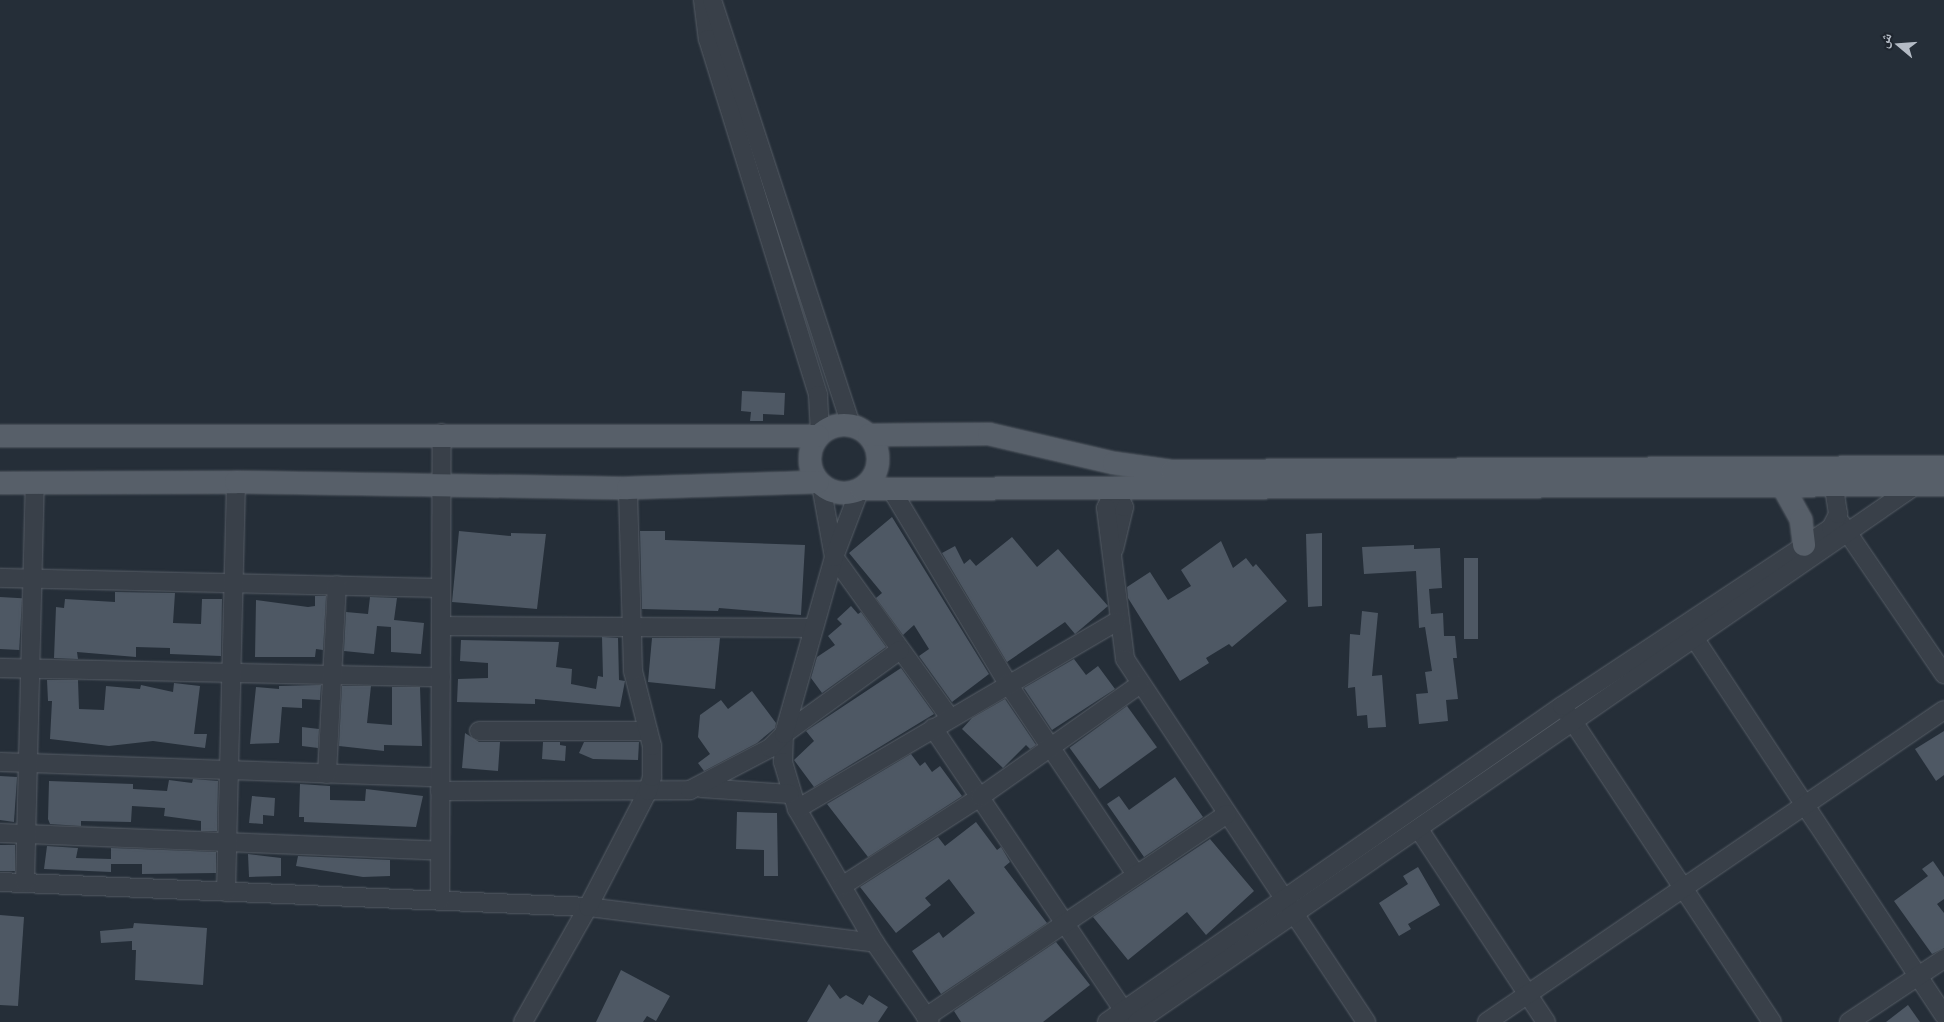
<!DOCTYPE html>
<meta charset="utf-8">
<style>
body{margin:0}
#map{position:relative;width:1944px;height:1022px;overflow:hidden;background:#252e38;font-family:"Space Grotesk","Noto Naskh Arabic",sans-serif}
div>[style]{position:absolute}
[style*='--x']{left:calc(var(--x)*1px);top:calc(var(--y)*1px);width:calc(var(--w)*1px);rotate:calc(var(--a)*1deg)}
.building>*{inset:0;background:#4e5864;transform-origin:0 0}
.roads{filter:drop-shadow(0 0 1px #575e67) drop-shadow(0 0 1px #575e67)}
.minor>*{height:18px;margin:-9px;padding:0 9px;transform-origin:9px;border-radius:9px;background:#394049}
.major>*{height:22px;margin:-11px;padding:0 11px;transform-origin:11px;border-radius:11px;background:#575f69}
.major>.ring{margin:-11px;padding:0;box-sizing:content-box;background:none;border:22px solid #575f69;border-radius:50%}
span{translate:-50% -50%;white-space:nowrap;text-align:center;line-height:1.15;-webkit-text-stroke:5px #1e252e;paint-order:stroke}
.north{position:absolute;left:1874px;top:20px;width:50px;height:50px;-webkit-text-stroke:4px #1e252e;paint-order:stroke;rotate:288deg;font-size:14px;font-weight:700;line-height:20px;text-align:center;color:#b4bbc5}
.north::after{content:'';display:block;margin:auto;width:18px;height:22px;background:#b4bbc5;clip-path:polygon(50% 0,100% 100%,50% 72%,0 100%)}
</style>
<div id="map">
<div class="building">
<div style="clip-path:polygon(742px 391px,785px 393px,784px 415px,763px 414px,763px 421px,750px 421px,751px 412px,741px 411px)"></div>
<div style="clip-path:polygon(892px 517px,989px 674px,952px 702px,919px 656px,929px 649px,914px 625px,903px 635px,876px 598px,882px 593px,849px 553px)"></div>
<div style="clip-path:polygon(459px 531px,511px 536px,511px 533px,546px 534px,537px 609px,452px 602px)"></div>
<div style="clip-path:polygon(640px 531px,665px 531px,665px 540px,805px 545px,801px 615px,719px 608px,718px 611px,642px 609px)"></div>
<div style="clip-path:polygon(1322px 533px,1322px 606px,1308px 607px,1306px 534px)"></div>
<div style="clip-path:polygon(1012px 537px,1037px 567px,1058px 549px,1108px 606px,1075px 634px,1065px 622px,1007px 662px,942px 553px,955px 546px,964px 564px,970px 559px,976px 566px)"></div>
<div style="clip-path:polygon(1221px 541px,1233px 568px,1246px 558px,1253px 567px,1256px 564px,1287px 601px,1232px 647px,1229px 644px,1206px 658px,1209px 663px,1180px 681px,1128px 598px,1127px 587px,1150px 572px,1168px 600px,1191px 586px,1181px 570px)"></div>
<div style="clip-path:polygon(1414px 545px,1414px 549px,1440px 548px,1442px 588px,1429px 589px,1431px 614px,1443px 613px,1444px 636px,1455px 636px,1457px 658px,1453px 658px,1458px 699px,1446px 700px,1448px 721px,1419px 724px,1416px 694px,1428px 693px,1425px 672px,1432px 671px,1425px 627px,1419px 628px,1416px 571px,1364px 574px,1362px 547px)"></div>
<div style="left:1464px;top:558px;width:14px;height:81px"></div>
<div style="clip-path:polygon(115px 592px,175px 593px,173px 623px,201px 624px,202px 599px,222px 599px,221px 656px,170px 654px,170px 648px,136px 647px,136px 657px,77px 652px,78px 659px,54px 658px,56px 607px,64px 608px,65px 599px,115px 602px)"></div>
<div style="clip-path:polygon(315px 596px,326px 596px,323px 650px,316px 649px,315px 657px,255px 657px,256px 600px,308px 607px,315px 606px)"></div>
<div style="left:0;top:597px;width:22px;height:52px;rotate:3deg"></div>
<div style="clip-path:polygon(370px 597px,397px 598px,394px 620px,424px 623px,421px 654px,391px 652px,391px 627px,377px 626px,374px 654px,344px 651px,346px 612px,368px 614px)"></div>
<div style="clip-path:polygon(851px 606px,858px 614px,861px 612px,886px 647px,822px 693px,811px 678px,817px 657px,835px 645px,828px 636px,842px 624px,837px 619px)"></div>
<div style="clip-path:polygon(1362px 611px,1378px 613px,1372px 676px,1382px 675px,1386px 727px,1368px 728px,1367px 715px,1357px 716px,1355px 687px,1348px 688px,1350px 634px,1360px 635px)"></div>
<div style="clip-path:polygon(602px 637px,618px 638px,619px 680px,625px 681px,620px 707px,535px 699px,535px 704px,457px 702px,458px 679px,488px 678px,488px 663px,460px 661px,461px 640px,559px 642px,556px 667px,572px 669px,571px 684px,596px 689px,598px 676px,603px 677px)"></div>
<div style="clip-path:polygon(652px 638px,720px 638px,715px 689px,648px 682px)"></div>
<div style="clip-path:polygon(1074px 659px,1086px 675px,1098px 666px,1115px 689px,1052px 730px,1024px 688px)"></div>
<div style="clip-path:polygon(901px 668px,934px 714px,814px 787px,794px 760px,814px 741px,806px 731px)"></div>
<div style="clip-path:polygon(47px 680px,78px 680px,79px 709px,104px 710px,106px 686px,140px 689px,141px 685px,173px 692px,174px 683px,200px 686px,194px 734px,207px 734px,205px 748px,153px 741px,109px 746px,50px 739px,52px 701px,48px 701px)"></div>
<div style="clip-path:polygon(321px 685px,320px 700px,302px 699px,302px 708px,282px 707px,279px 743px,250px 744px,256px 687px,279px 689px,279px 686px)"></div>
<div style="clip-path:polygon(342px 686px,371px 686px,367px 723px,392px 725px,392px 687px,420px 687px,422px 746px,384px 745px,384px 751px,339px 746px)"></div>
<div style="clip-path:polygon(752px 691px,776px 723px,775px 728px,757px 743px,704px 771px,698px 763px,710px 754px,698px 737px,700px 715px,721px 700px,728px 709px)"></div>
<div style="clip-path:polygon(1005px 699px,1036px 745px,1030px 749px,1026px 745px,1003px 768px,962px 729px,972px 718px)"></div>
<div style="left:1127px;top:706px;width:51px;height:71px;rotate:54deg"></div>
<div style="clip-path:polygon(302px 727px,319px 729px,318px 748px,302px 746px)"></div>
<div style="clip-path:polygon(1944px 731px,1944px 775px,1936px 781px,1915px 749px)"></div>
<div style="clip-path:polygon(465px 733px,479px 742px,500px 742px,498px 771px,462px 768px)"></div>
<div style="clip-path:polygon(543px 742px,560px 742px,560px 745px,566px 746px,565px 761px,542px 759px)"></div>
<div style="clip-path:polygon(584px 742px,639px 742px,638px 760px,593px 759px,579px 753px)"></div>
<div style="clip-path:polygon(911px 754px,920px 766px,925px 762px,932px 772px,940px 766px,962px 796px,868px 857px,827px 804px)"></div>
<div style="clip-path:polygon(0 776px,17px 777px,14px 822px,0 820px)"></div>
<div style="clip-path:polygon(1175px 777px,1203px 817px,1144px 857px,1107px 804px,1119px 796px,1129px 810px)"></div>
<div style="clip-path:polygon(193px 779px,218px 781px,217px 831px,201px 831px,201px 821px,164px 816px,165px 808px,132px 806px,131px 822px,81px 821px,81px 826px,50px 824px,48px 819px,49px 781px,133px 784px,133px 789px,167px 791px,169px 780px,192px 783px)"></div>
<div style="clip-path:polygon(300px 784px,330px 786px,330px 800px,365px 801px,366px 789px,423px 796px,416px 827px,304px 822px,304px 817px,299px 817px)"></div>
<div style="clip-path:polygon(252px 796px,275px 798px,274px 816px,263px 815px,263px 824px,249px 823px)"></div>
<div style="clip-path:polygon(737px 812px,777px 813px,778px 876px,764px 876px,764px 850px,736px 849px)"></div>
<div style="clip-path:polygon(976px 822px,997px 850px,1001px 847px,1010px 862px,1004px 867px,1047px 923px,941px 994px,912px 951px,939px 932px,943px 938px,975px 913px,949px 879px,925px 898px,931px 905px,896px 933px,860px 887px,938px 837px,945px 846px)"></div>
<div style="clip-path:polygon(1210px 839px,1254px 891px,1206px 935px,1187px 912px,1128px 960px,1093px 917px)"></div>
<div style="left:0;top:845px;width:15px;height:26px"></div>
<div style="clip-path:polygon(47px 846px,78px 848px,76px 858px,111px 859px,111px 872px,44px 869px)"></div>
<div style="clip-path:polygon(111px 848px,216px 852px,216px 873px,142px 874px,142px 864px,111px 864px)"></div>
<div style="clip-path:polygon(248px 854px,281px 858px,281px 876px,249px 877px)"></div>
<div style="clip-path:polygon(298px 856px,390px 860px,390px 876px,363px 877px,296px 866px)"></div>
<div style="clip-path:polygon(1933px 861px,1944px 877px,1944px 899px,1937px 904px,1944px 913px,1944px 948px,1932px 954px,1894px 901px,1928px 876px,1922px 869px)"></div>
<div style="clip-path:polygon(1418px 867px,1440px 905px,1408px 924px,1411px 929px,1399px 936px,1379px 903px,1408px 884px,1403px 876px)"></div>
<div style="clip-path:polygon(0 915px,24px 917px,18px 1006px,0 1005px)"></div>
<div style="clip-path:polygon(134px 923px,207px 928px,203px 985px,135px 980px,136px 950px,132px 950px,132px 941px,101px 943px,100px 931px,133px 928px)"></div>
<div style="clip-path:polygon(1056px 942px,1090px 985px,1043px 1022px,961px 1022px,954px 1011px)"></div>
<div style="clip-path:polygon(621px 970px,670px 996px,656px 1021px,647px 1016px,643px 1022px,596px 1022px)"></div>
<div style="clip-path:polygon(829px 984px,840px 999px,846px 995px,863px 1005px,869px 995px,888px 1007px,878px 1022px,807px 1022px)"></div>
<div style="clip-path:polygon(1908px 1005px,1920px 1022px,1886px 1022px)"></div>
</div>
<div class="roads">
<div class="minor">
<div style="--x:703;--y:0;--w:39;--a:83"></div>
<div style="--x:708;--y:39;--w:373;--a:72.8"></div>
<div style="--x:818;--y:395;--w:39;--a:87"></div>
<div style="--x:712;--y:0;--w:447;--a:71.9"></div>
<div style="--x:821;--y:485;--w:73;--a:79.8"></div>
<div style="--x:834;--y:557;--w:198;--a:54.2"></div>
<div style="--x:891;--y:489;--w:227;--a:59"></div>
<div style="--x:1008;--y:684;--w:228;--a:56.1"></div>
<div style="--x:1841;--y:523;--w:183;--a:55.7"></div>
<div style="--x:1114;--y:549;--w:43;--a:-76.6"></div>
<div style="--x:1124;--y:507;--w:20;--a:-117"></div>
<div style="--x:1115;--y:489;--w:21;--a:115"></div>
<div style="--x:1106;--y:508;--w:152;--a:82.8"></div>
<div style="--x:1125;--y:659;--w:436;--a:56.4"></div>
<div style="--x:0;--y:578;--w:441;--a:1.3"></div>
<div style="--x:441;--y:626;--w:372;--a:0.3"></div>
<div style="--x:1689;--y:630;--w:462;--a:56.5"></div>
<div style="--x:900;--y:650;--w:143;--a:144.1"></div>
<div style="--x:784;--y:734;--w:28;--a:92"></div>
<div style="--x:783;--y:762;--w:49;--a:73.4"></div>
<div style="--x:797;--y:809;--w:155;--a:59.8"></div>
<div style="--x:875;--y:943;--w:96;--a:55.2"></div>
<div style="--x:0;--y:668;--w:441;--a:1.2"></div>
<div style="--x:1568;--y:714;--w:369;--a:56.5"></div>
<div style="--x:933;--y:728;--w:352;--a:56"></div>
<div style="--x:479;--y:731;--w:169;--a:0"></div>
<div style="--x:0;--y:762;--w:440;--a:2"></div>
<div style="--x:327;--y:774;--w:189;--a:-87"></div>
<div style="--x:701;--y:788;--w:89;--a:3.9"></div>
<div style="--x:440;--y:791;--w:250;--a:-0.2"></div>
<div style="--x:690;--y:790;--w:90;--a:-27.7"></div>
<div style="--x:770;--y:748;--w:20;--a:-45"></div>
<div style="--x:784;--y:734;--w:184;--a:-74.2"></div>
<div style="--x:834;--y:557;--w:73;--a:-69.1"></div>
<div style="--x:797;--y:809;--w:371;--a:-30.4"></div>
<div style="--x:1420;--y:831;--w:229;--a:56.6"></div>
<div style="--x:0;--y:833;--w:440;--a:2.3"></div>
<div style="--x:0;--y:882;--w:589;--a:2.43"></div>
<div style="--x:588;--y:907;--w:289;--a:7.1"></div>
<div style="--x:25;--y:883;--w:400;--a:-88.6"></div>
<div style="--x:842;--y:886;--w:164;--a:-32.8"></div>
<div style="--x:980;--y:797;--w:196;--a:-35.2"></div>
<div style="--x:226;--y:892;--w:410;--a:-88.6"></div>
<div style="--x:440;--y:900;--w:467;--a:-89.8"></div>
<div style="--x:926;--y:1017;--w:363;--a:-34"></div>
<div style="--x:523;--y:1022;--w:132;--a:-60.5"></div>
<div style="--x:588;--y:907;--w:131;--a:-62.7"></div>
<div style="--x:648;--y:791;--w:15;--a:-74"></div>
<div style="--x:652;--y:777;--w:31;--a:-90"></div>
<div style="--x:652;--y:746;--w:77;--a:-104.2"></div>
<div style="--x:633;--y:671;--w:183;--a:-91.6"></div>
<div style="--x:1107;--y:1022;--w:554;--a:-34.78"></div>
<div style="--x:1562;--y:706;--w:323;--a:-33.5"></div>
<div style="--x:1831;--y:528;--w:16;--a:-63"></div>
<div style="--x:1838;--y:514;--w:40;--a:-98.5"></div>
<div style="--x:1137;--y:1022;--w:946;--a:-34.58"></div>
<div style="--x:1487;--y:1022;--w:553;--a:-34.32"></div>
<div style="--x:1849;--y:1022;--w:114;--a:-33.6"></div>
</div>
<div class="major">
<div class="ring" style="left:810px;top:425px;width:46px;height:46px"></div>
<div style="--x:869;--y:435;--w:120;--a:-0.5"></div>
<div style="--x:989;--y:434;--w:128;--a:13.1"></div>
<div style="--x:1114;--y:463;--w:59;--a:7.9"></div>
<div style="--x:1172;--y:471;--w:772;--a:-0.3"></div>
<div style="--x:0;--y:436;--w:818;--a:0"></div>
<div style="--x:0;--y:483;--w:236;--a:-0.2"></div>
<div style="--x:236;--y:482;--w:392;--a:0.9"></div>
<div style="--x:628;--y:488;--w:190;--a:-1.8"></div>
<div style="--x:1783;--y:487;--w:38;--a:61"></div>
<div style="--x:1801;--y:520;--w:25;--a:83"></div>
<div style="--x:861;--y:489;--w:1083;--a:-0.21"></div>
</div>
</div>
<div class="north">ش</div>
</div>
